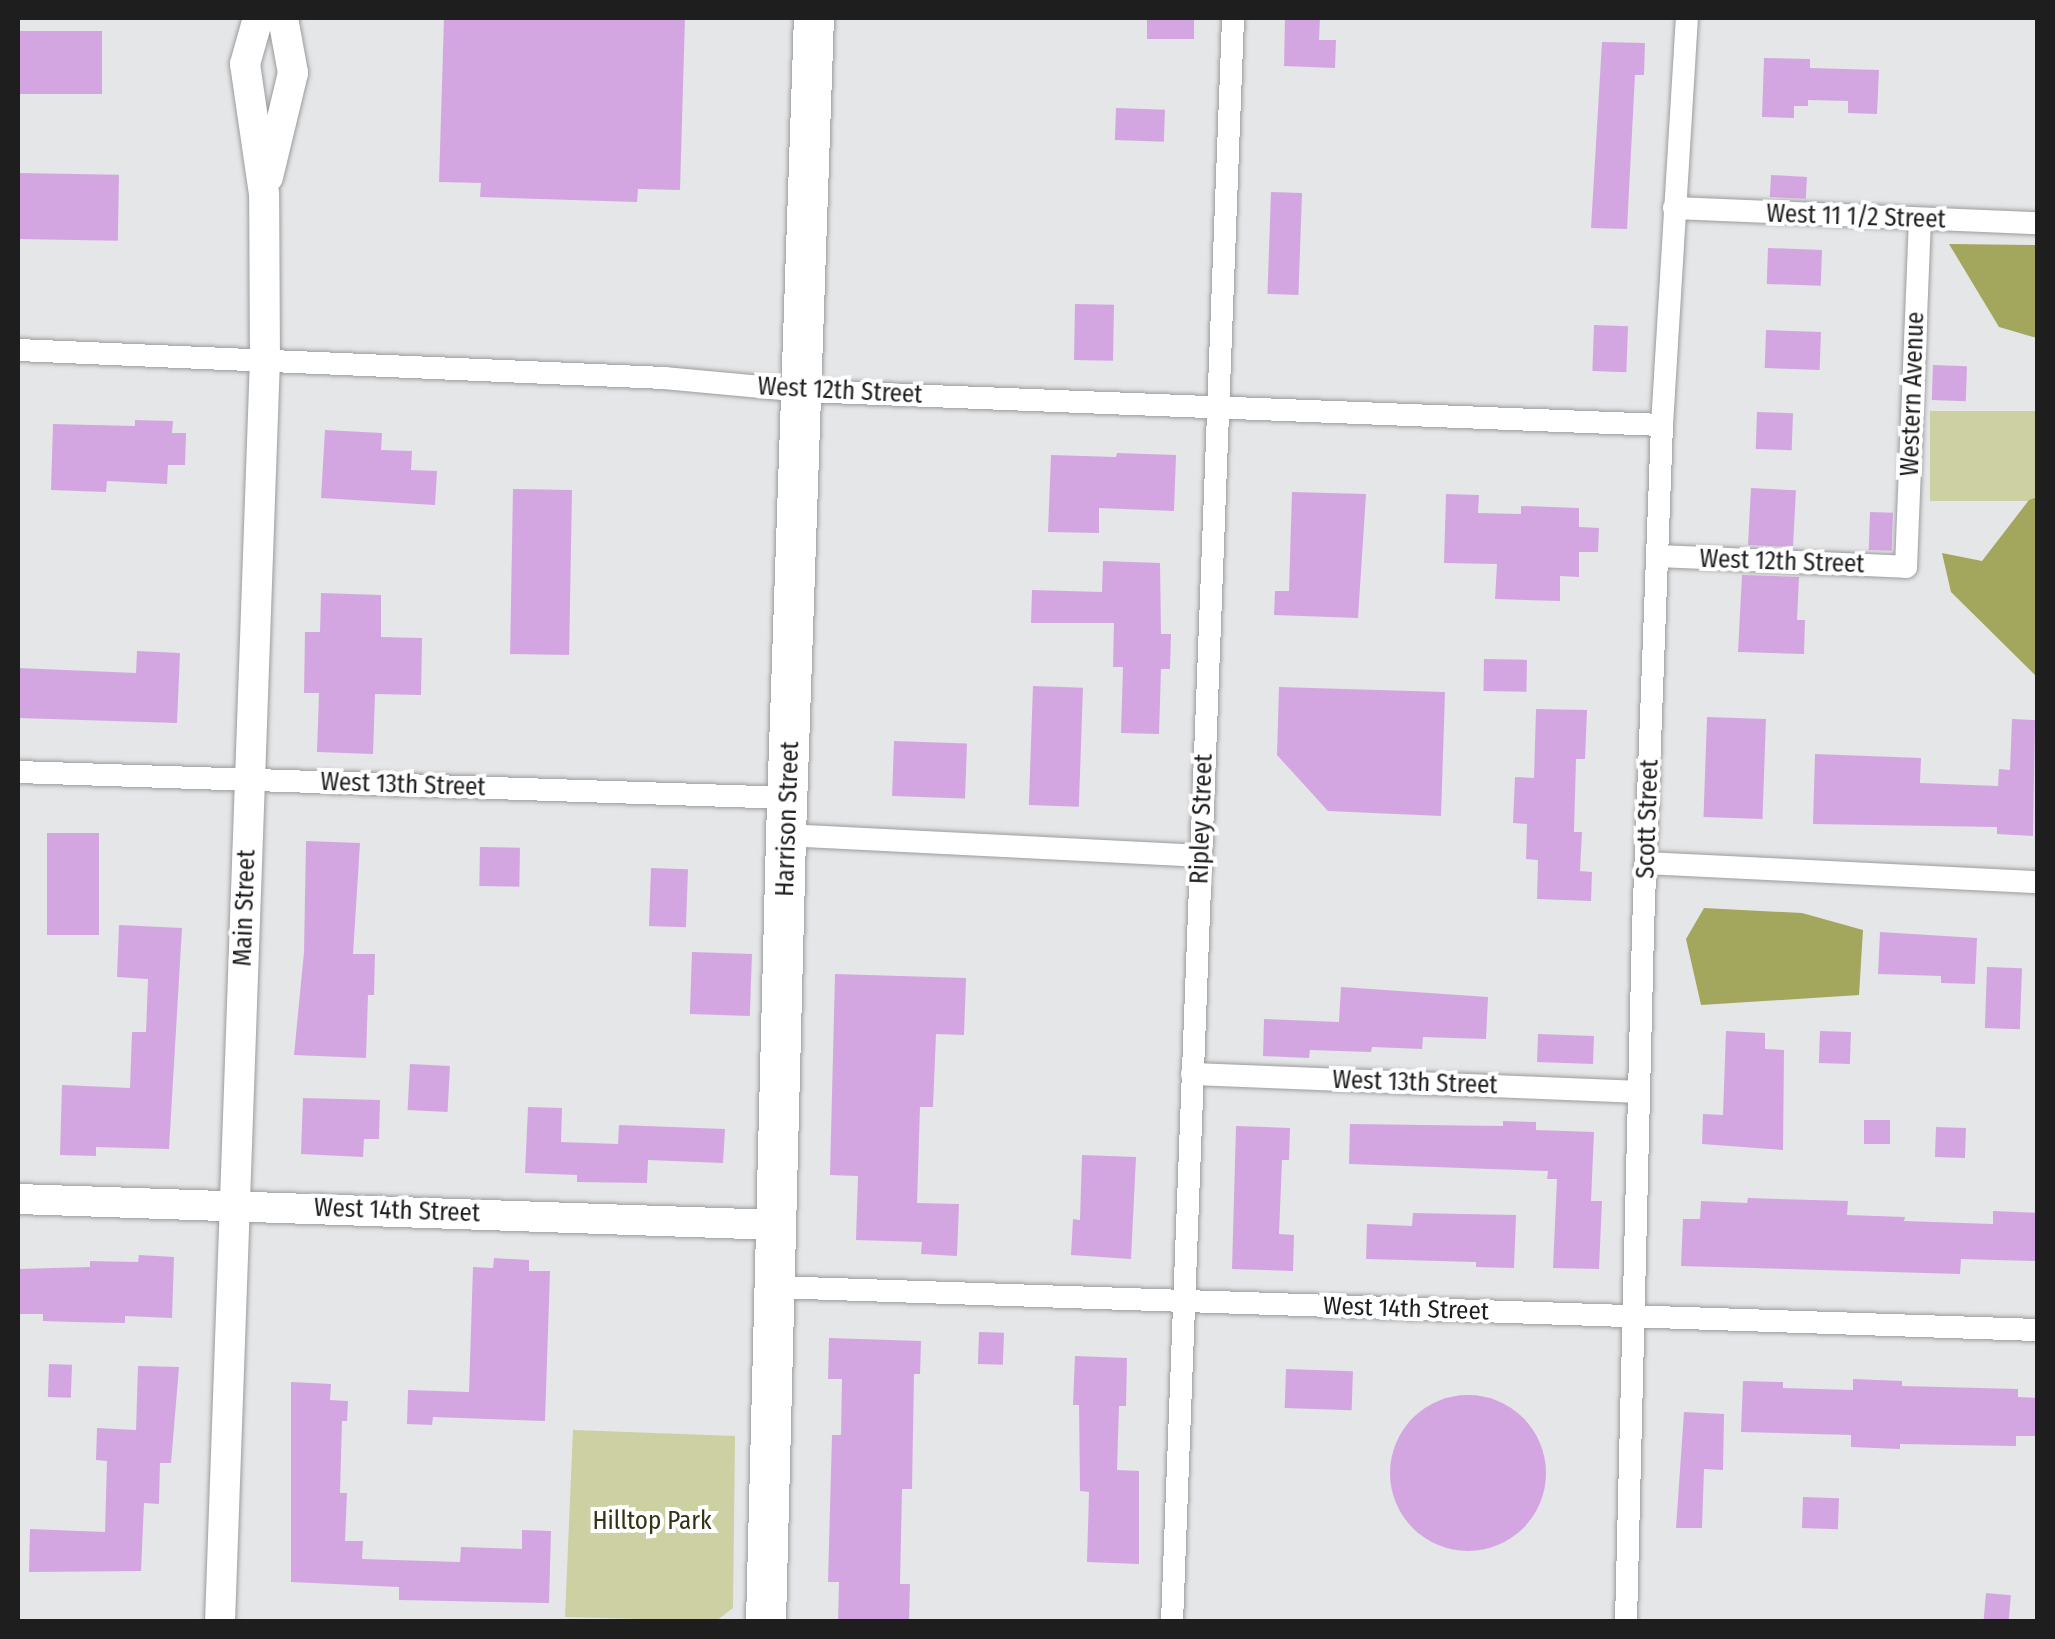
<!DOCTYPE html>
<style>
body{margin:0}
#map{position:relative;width:2055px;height:1639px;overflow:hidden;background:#e5e6e8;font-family:"Fira Sans Condensed",sans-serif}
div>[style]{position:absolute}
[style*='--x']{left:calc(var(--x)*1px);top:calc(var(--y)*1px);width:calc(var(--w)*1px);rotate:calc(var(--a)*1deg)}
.green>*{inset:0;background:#cdd0a2;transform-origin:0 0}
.forest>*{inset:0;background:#a3a75e}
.building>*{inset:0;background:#d4a6e1;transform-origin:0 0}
.round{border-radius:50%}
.roads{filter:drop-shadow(0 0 2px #9b9c9e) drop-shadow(0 0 2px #9b9c9e)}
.minor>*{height:22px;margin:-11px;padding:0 11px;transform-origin:11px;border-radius:11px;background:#fff}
.tertiary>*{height:30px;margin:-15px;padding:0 15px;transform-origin:15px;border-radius:15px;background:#fff}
.trunk>*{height:40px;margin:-20px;padding:0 20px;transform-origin:20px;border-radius:20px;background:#fff}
span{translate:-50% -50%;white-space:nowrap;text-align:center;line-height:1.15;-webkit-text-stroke:8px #fff;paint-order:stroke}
.street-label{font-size:25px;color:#1e1e1f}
.park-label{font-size:25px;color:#323313}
.frame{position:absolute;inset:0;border:20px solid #1e1e1f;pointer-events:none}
</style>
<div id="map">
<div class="green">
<div style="left:1930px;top:411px;width:107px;height:90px"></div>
<div style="clip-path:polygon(573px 1430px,735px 1436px,733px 1608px,716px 1621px,565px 1617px)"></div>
</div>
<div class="forest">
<div style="clip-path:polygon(1949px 244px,2037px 245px,2037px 338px,1999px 327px)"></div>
<div style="clip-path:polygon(2037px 497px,2038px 497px,2037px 677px,1951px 592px,1942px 553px,1982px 561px,2029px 500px)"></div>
<div style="clip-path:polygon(1704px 908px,1802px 913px,1863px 930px,1859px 995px,1701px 1005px,1686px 939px)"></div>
</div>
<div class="building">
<div style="clip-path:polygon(444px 18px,685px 18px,680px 190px,638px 189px,637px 202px,480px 197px,481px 183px,439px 182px)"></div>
<div style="left:1147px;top:18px;width:47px;height:21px"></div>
<div style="clip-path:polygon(1285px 18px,1320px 18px,1319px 40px,1336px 40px,1335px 68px,1284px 66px)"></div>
<div style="left:18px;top:31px;width:84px;height:63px"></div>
<div style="clip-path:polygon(1602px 42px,1645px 43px,1644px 75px,1635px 75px,1627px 229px,1591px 228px)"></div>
<div style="clip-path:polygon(1764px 58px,1810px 59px,1810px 68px,1879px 70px,1877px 114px,1848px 113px,1848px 101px,1808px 100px,1808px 106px,1794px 106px,1794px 118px,1762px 117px)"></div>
<div style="left:1116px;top:108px;width:49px;height:32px;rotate:2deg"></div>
<div style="left:18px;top:173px;width:101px;height:66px;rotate:1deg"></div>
<div style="left:1771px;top:175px;width:36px;height:22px;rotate:3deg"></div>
<div style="left:1271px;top:192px;width:31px;height:102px;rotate:2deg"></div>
<div style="left:1768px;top:248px;width:54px;height:36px;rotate:2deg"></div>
<div style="left:1075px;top:304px;width:39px;height:56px;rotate:1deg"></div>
<div style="left:1594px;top:325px;width:34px;height:46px;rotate:2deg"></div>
<div style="left:1766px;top:330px;width:55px;height:38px;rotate:2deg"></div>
<div style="left:1933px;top:365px;width:34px;height:35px;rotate:2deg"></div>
<div style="left:1757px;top:412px;width:36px;height:37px;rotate:2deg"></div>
<div style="clip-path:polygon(135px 420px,173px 421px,172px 433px,186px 433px,185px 465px,168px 465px,167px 484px,107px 481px,106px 492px,51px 490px,53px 424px,135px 426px)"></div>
<div style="clip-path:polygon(325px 430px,382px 433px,381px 450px,412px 451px,411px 470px,437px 471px,435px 505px,321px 498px)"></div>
<div style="clip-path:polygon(1117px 453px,1176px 455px,1174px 511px,1099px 508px,1099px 533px,1048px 532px,1051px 455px,1116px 457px)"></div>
<div style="left:1751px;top:488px;width:45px;height:57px;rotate:3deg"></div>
<div style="left:513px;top:489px;width:59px;height:165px;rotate:1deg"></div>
<div style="clip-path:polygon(1292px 492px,1366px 494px,1358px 618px,1274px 615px,1275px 591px,1289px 591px)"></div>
<div style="clip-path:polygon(1446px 494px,1479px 495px,1478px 513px,1521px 514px,1521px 506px,1579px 508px,1579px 527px,1599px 528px,1598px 552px,1579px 552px,1579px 577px,1560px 576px,1560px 601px,1495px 599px,1497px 564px,1444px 563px)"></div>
<div style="left:1870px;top:512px;width:23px;height:38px;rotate:2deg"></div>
<div style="clip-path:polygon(1103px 561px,1160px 563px,1161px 634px,1171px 634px,1170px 669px,1161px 669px,1159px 734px,1121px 733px,1123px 667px,1113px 667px,1114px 623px,1031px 623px,1032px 590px,1102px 592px)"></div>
<div style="clip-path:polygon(1742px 575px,1799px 577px,1797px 620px,1805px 620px,1804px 654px,1738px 652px)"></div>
<div style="clip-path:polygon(321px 593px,381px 595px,381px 637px,422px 638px,421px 695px,375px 694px,373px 754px,317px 752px,319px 693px,304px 693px,305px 632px,320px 632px)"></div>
<div style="clip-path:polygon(137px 651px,180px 653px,177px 723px,18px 718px,18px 668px,136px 673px)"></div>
<div style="left:1484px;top:659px;width:43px;height:32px;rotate:1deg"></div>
<div style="left:1033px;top:686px;width:50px;height:119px;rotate:2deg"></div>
<div style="clip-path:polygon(1279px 687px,1445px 692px,1441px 816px,1328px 811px,1277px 755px)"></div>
<div style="clip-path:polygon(1536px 709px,1587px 710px,1585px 759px,1576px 759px,1574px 832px,1582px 832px,1580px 871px,1592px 872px,1591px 901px,1537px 899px,1538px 860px,1526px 859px,1527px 824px,1513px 823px,1515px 777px,1534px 778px)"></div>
<div style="left:1707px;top:717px;width:59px;height:100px;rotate:2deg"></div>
<div style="clip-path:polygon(2012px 719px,2035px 720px,2033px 836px,1997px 834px,1997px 827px,1813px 824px,1815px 754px,1921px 758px,1920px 783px,1998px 786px,1999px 769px,2010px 770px)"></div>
<div style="left:894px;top:741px;width:73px;height:55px;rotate:2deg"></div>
<div style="left:47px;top:833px;width:52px;height:102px"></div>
<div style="clip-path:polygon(306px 841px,360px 843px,353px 954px,375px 954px,374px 995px,368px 995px,366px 1058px,294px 1055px,304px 952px)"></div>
<div style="left:480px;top:847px;width:40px;height:39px;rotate:1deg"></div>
<div style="left:651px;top:868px;width:37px;height:58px;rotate:2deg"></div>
<div style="clip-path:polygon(119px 925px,182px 928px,169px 1149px,96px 1147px,96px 1156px,60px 1155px,62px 1085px,130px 1088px,132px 1032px,146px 1032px,148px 979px,117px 977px)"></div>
<div style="clip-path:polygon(1880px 932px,1977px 938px,1975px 984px,1941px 983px,1941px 976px,1878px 974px)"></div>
<div style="left:692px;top:952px;width:60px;height:62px;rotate:2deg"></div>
<div style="left:1987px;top:967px;width:35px;height:61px;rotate:2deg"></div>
<div style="clip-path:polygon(835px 974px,966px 978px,964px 1035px,936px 1034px,933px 1107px,920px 1107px,917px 1203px,959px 1204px,957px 1256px,921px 1254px,922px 1242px,856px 1240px,858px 1176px,830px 1175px)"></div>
<div style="clip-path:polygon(1341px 987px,1488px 997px,1486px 1039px,1423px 1037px,1422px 1049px,1372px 1047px,1371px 1052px,1310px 1050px,1309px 1058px,1263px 1056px,1264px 1019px,1339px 1022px)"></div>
<div style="clip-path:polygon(1726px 1031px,1765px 1033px,1765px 1049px,1784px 1050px,1783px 1150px,1702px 1144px,1703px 1114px,1723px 1115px)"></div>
<div style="left:1820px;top:1031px;width:31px;height:32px;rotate:2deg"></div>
<div style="left:1538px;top:1034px;width:56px;height:28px;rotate:2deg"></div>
<div style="left:410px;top:1064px;width:40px;height:46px;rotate:3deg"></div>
<div style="clip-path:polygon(303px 1098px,380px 1100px,379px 1139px,364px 1139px,363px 1157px,301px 1154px)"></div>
<div style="clip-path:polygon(528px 1107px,562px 1108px,561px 1142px,618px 1144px,619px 1125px,725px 1129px,723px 1163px,648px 1160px,647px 1183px,577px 1182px,577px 1175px,525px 1173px)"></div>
<div style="left:1864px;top:1120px;width:26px;height:24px"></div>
<div style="clip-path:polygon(1503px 1121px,1536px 1122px,1536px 1130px,1594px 1132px,1591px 1201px,1602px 1201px,1599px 1269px,1553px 1268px,1557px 1179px,1547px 1179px,1548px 1171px,1349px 1164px,1350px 1124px,1503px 1126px)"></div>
<div style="clip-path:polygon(1236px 1126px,1290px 1128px,1289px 1160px,1282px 1160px,1279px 1234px,1294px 1235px,1293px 1271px,1232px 1269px)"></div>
<div style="left:1936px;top:1127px;width:30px;height:30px;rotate:2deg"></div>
<div style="clip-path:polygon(1082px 1155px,1136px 1157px,1131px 1259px,1071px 1255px,1073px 1219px,1080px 1220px)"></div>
<div style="clip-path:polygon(1748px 1198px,1848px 1201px,1847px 1215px,1905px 1217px,1904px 1221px,1993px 1224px,1993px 1211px,2037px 1213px,2036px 1261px,1961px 1259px,1960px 1274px,1681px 1266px,1683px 1219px,1700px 1219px,1701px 1201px,1747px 1203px)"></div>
<div style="clip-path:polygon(1413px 1213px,1516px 1215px,1514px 1268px,1476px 1267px,1476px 1262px,1366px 1259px,1367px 1224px,1412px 1226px)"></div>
<div style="clip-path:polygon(139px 1255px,174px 1257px,172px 1318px,125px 1316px,125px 1323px,74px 1322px,43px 1321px,43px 1314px,18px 1314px,18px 1269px,90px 1267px,90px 1261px,138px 1262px)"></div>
<div style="clip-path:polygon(494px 1258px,529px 1260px,529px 1271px,550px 1271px,545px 1421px,433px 1417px,432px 1425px,407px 1424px,408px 1390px,469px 1392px,473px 1267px,493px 1268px)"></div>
<div style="left:979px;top:1332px;width:25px;height:32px;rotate:2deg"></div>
<div style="clip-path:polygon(829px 1338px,921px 1341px,920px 1374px,914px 1374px,912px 1489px,902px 1489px,900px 1584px,910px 1584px,909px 1621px,838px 1622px,839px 1582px,828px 1582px,832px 1435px,841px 1435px,842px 1379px,828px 1379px)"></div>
<div style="clip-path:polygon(1075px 1356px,1127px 1358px,1126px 1406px,1119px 1406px,1117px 1470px,1139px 1471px,1139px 1564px,1087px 1562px,1089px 1492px,1080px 1491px,1079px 1405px,1073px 1405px)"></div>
<div style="left:49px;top:1364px;width:23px;height:33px;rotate:2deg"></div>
<div style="clip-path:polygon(138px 1366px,179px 1367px,171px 1463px,160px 1463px,159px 1504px,144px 1503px,141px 1571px,29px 1572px,30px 1529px,105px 1532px,107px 1461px,96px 1460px,97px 1428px,136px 1430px)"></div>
<div style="left:1286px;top:1369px;width:67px;height:39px;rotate:2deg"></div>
<div style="clip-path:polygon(1853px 1379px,1902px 1381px,1902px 1386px,2018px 1389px,2018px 1397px,2038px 1398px,2038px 1436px,2016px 1436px,2016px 1446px,1900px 1444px,1900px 1449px,1851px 1447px,1851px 1435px,1741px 1432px,1743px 1381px,1783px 1382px,1783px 1388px,1853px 1390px)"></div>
<div style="clip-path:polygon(291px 1382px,331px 1384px,330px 1400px,348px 1401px,347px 1421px,342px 1421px,340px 1493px,347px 1493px,345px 1541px,363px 1541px,362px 1559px,460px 1562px,461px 1547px,522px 1549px,522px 1530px,551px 1531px,549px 1603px,399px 1600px,399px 1587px,291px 1582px)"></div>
<div class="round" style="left:1390px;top:1395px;width:156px;height:156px"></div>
<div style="clip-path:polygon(1684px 1412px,1724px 1414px,1723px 1470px,1704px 1469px,1702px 1528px,1676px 1528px)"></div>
<div style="left:1803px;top:1497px;width:36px;height:31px;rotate:2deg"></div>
<div style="left:1986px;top:1593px;width:25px;height:27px;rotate:5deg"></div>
</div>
<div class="roads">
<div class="minor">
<div style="--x:1674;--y:208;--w:364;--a:2.4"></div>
<div style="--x:18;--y:350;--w:647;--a:2.48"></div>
<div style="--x:664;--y:378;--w:141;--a:5.3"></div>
<div style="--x:804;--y:391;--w:859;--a:2.27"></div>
<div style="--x:1658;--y:556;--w:248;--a:2.5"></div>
<div style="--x:1906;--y:567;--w:347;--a:-87.7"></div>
<div style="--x:18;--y:772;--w:771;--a:1.93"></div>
<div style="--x:786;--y:835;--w:416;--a:2.9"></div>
<div style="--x:1646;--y:863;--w:392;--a:2.8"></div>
<div style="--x:1192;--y:1074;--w:445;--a:2.3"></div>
<div style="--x:774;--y:1287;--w:1265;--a:1.95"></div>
<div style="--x:1172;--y:1622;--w:1605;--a:-87.82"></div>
<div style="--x:1626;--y:1622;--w:693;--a:-88.59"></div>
<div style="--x:1643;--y:929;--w:504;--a:-87.84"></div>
<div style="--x:1662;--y:425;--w:408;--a:-86.5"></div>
</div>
<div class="tertiary">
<div style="--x:268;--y:177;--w:107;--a:-76.5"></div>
<div style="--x:293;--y:73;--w:56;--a:-100.3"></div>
<div style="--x:18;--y:1199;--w:758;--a:1.96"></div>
<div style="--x:220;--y:1622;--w:1262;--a:-87.96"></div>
<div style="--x:265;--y:361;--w:167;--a:-90.3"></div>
<div style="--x:264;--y:194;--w:131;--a:-98.3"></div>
<div style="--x:245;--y:64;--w:48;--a:-74.2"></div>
</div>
<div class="trunk">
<div style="--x:766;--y:1622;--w:787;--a:-88.54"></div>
<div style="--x:786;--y:835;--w:817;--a:-88.04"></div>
</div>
</div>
<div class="street-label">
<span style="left:1856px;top:217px;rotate:2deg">West 11 1/2 Street</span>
<span style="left:840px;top:391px;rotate:3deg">West 12th Street</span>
<span style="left:1913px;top:394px;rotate:-88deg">Western Avenue</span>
<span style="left:1782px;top:562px;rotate:2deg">West 12th Street</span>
<span style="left:403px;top:785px;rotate:2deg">West 13th Street</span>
<span style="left:788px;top:819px;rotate:-88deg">Harrison Street</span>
<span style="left:1202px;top:819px;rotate:-88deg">Ripley Street</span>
<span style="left:1648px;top:819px;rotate:-88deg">Scott Street</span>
<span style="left:245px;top:908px;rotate:-88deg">Main Street</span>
<span style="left:1415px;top:1083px;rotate:2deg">West 13th Street</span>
<span style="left:397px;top:1211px;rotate:2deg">West 14th Street</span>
<span style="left:1406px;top:1309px;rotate:2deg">West 14th Street</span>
</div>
<div class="park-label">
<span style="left:652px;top:1521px">Hilltop Park</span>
</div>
<div class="frame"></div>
</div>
